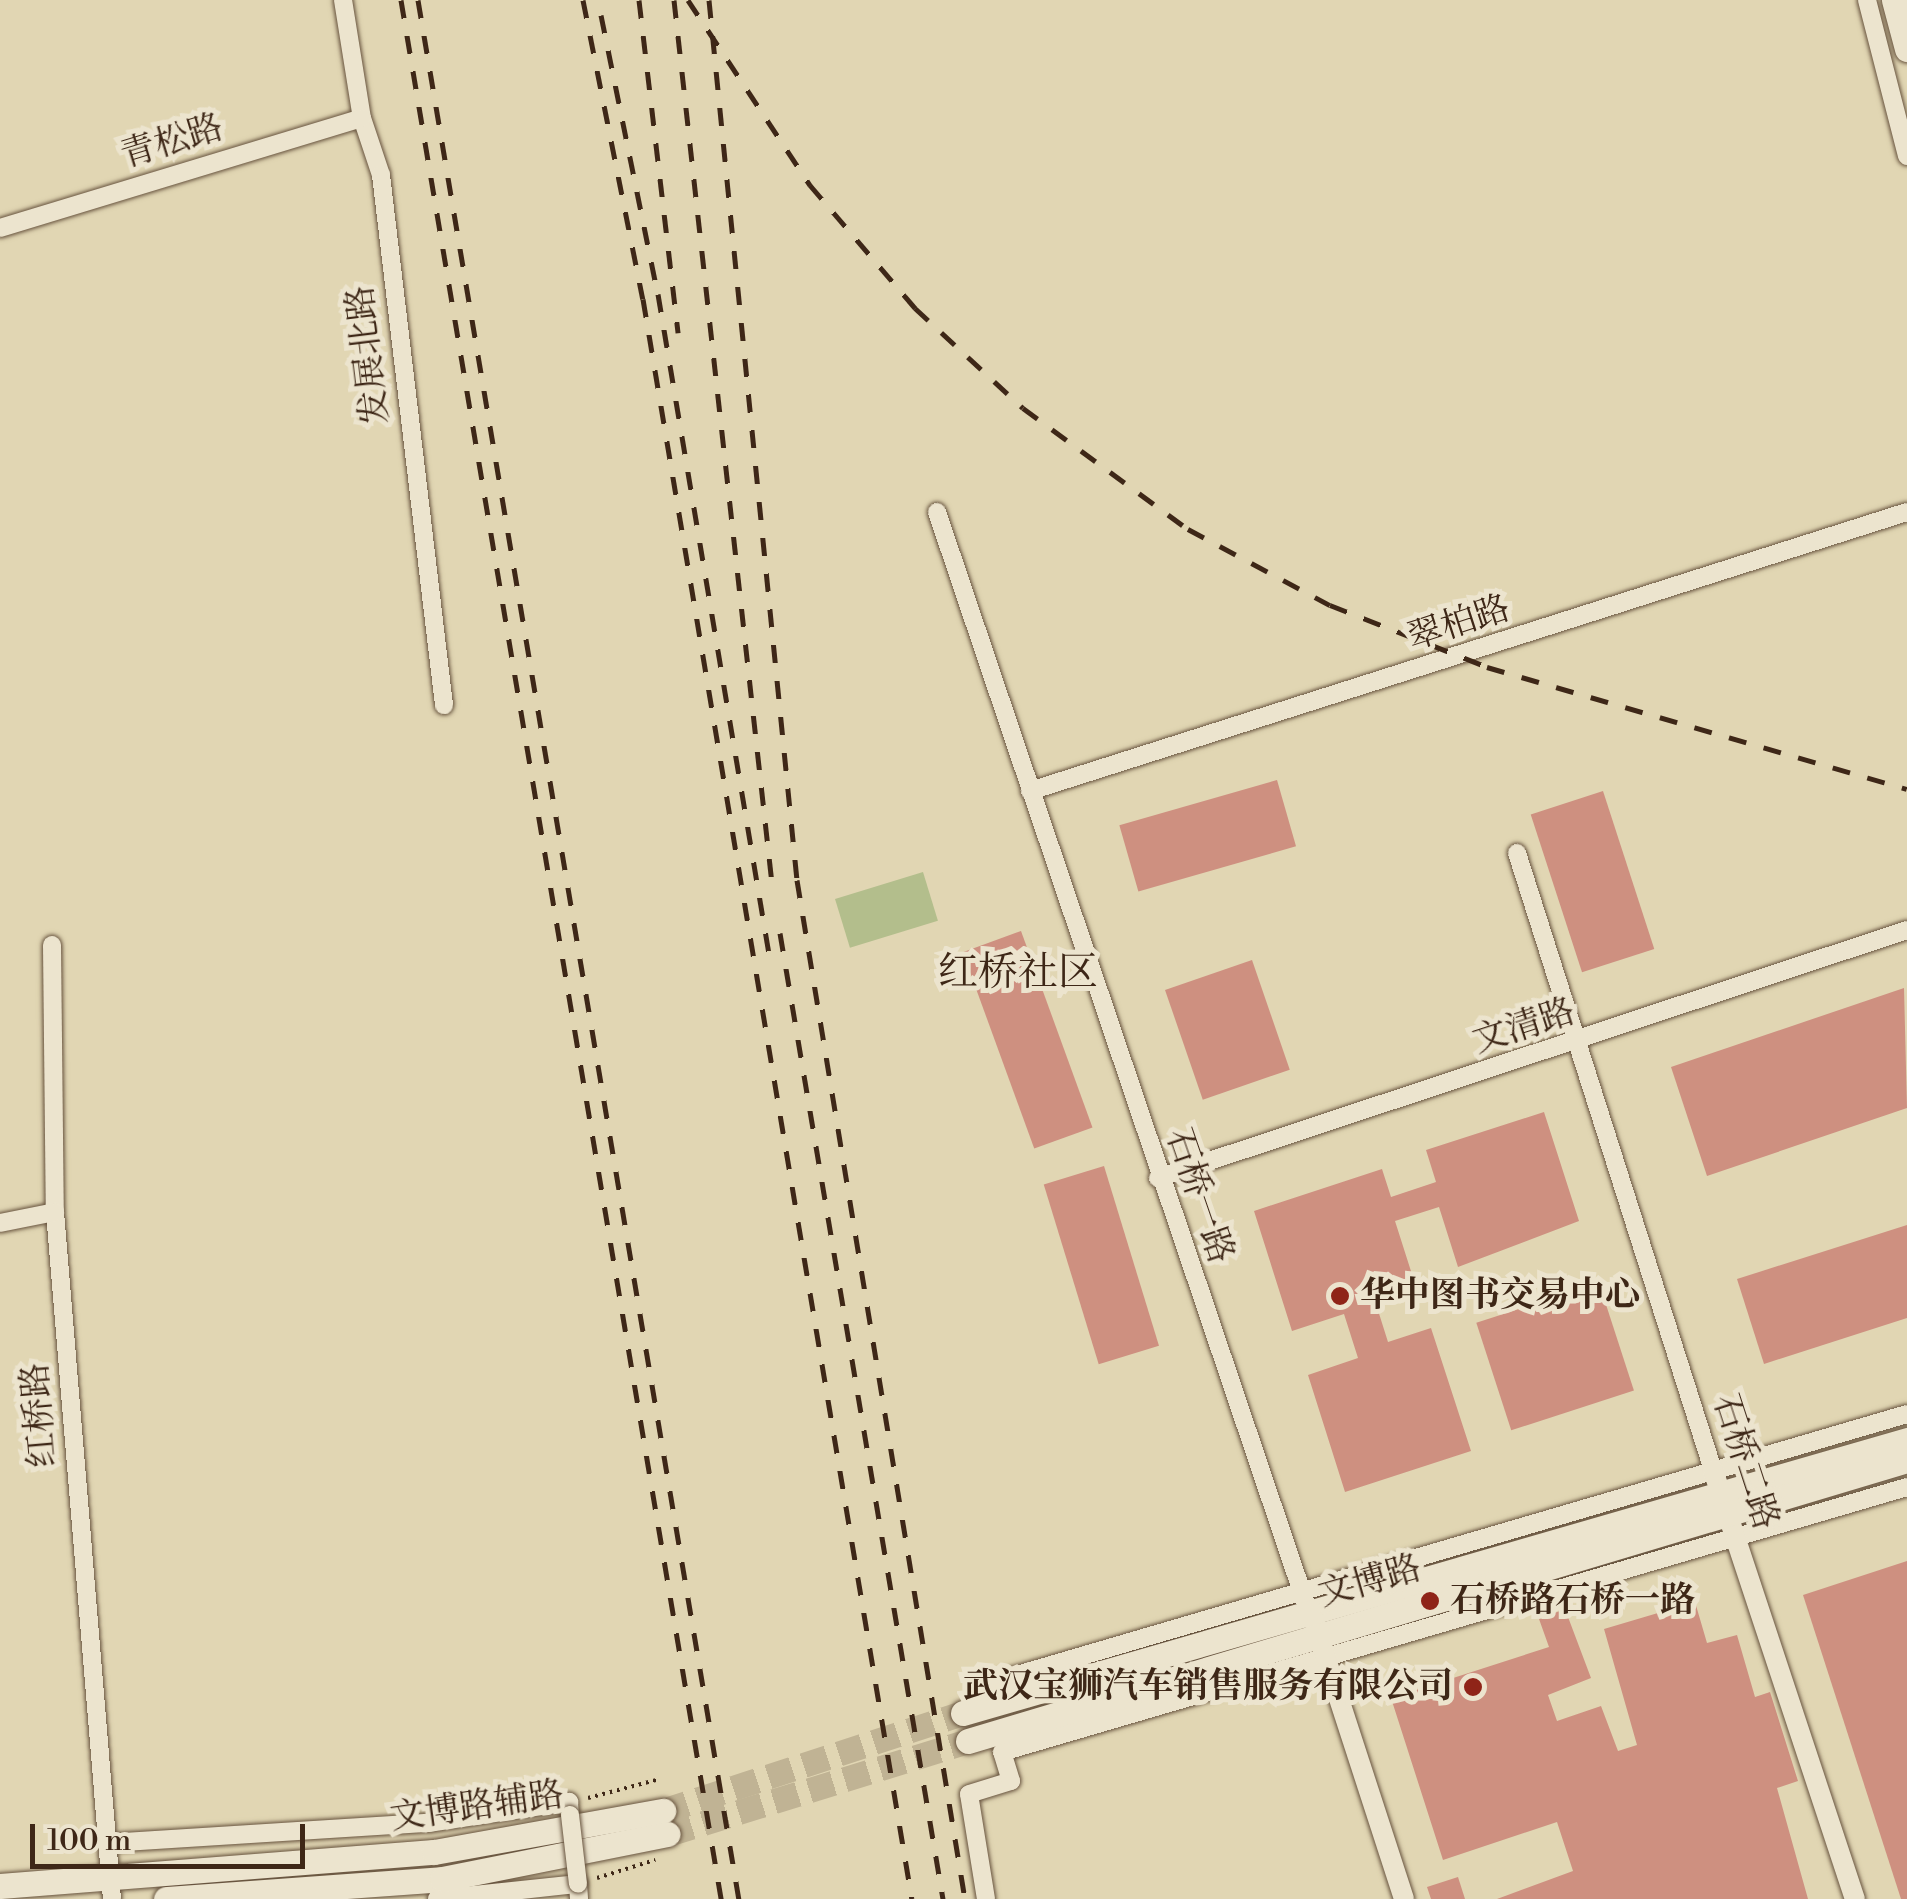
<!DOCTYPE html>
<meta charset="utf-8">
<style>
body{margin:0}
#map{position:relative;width:1907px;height:1899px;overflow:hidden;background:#e1d6b3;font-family:"Libre Bodoni","Noto Serif SC",serif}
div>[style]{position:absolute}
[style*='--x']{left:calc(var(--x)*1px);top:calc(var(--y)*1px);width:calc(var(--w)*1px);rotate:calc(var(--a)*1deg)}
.green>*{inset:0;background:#b3be8c;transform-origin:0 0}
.building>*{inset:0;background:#ce9080;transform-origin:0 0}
.secondary-tunnel>*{height:25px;margin-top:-12.5px;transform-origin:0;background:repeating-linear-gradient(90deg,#c0b394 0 25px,transparent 0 37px)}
.path>*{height:4px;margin-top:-2px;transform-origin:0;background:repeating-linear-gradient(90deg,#3e2717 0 2.5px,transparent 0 7.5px)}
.roads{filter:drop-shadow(0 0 2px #67533e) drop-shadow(0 0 2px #67533e)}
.minor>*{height:18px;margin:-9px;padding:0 9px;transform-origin:9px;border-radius:9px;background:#ece4ce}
.tertiary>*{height:20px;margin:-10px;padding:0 10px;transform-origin:10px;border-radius:10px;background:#ece4ce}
.secondary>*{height:25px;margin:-12.5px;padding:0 12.5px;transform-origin:12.5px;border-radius:12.5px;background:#ece4ce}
.rail>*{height:5px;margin-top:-2.5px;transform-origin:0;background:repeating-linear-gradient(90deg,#3e2717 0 18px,transparent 0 36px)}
.bridges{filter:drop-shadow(0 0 2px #67533e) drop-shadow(0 0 2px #67533e)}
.minor-bridge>*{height:18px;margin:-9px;padding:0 9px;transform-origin:9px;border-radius:9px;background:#ece4ce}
.dots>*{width:28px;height:28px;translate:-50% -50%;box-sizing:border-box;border:5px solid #ece4ce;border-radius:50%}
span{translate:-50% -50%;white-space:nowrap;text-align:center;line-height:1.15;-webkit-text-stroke:10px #ece4ce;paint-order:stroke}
.street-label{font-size:35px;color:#3e2717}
.poi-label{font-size:35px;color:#3e2717;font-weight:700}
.left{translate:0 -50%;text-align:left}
.right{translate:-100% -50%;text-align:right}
.quarter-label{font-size:40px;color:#3e2717}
.scale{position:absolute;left:30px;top:1824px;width:275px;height:45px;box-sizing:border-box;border:5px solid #3e2717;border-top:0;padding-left:12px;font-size:30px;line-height:35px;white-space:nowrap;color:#3e2717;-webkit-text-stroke:8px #ece4ce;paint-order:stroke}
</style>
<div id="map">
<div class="green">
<div style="left:923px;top:872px;width:51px;height:92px;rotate:73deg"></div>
</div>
<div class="building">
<div style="left:1277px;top:780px;width:69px;height:164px;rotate:74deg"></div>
<div style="left:1603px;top:791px;width:166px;height:76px;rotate:72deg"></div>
<div style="left:1021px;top:931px;width:209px;height:62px;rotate:70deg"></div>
<div style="left:1252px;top:960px;width:116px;height:92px;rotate:71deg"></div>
<div style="clip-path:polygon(1904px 988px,1907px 1108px,1707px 1176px,1671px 1067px)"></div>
<div style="clip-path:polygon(1544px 1112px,1579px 1221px,1458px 1267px,1439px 1207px,1395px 1221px,1417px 1290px,1376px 1304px,1388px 1342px,1431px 1328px,1471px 1451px,1345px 1492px,1308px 1375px,1358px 1358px,1344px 1314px,1292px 1331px,1254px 1211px,1382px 1169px,1391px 1197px,1436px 1182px,1426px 1150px)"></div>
<div style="left:1104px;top:1166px;width:188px;height:63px;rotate:73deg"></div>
<div style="clip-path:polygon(1907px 1225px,1907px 1318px,1764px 1364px,1737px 1279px)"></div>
<div style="left:1599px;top:1283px;width:113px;height:129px;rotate:72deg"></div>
<div style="clip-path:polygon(1907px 1561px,1907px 1899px,1901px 1899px,1803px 1595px)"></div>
<div style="clip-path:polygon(1695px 1602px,1707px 1643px,1737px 1635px,1755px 1697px,1770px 1692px,1798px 1781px,1777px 1788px,1808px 1899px,1497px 1899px,1573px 1871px,1557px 1822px,1443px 1860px,1391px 1698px,1549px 1647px,1539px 1619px,1565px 1609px,1591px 1678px,1548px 1695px,1557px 1721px,1601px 1706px,1618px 1751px,1637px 1745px,1604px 1629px)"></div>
<div style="clip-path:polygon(1458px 1877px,1465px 1899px,1431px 1899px,1427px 1887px)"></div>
</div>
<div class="secondary-tunnel">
<div style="--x:663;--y:1811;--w:316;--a:-18.1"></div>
<div style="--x:668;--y:1834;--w:314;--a:-17.2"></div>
</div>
<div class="path">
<div style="--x:588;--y:1798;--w:74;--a:-14.8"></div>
<div style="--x:597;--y:1878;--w:61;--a:-17.2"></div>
</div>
<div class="roads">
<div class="minor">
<div style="--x:343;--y:0;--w:120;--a:80.9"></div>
<div style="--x:362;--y:118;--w:60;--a:71.6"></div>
<div style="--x:381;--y:175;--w:534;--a:83.22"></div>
<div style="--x:1867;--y:0;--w:161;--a:75.6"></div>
<div style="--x:0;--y:228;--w:378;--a:-16.9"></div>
<div style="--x:937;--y:512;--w:1162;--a:71.33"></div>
<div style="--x:1030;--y:791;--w:920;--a:-17.65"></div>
<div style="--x:1517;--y:853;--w:647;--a:72.38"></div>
<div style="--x:52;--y:945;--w:267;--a:89.4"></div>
<div style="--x:55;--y:1212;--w:689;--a:85.26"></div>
<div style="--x:1158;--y:1178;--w:789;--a:-18.32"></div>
<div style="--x:0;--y:1223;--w:56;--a:-11.3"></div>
<div style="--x:993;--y:1682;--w:952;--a:-16.34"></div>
<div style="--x:108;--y:1843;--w:321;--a:-3.6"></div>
<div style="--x:428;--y:1823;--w:143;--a:-8.5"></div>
<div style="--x:569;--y:1802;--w:13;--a:86"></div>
<div style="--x:437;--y:1899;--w:142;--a:-6.1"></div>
<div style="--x:578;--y:1884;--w:15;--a:86"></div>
<div style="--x:986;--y:1899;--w:106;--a:-99.2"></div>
<div style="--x:969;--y:1794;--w:44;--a:-17.2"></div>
<div style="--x:1011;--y:1781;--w:30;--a:-107"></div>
<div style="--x:1002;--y:1752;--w:943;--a:-16.32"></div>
</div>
<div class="tertiary">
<div style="--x:1713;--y:1470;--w:452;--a:71.7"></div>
<div style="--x:1315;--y:1625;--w:288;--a:72"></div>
</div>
<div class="secondary">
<div style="--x:1894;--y:0;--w:51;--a:75.1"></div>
<div style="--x:963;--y:1713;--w:983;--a:-16.13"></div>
<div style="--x:968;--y:1741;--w:980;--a:-16.66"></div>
<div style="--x:0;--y:1886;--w:435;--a:-4.5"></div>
<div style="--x:434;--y:1852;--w:233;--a:-10.2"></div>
<div style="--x:166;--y:1899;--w:277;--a:-4.1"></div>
<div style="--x:442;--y:1879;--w:230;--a:-11.3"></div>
</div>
</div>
<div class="rail">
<div style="--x:401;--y:0;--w:1926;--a:80.43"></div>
<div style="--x:418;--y:0;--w:1926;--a:80.41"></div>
<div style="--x:583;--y:0;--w:305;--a:78.7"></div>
<div style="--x:643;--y:299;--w:1622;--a:80.46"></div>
<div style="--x:639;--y:0;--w:335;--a:83.3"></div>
<div style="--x:674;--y:0;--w:888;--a:83.67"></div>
<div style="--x:688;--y:0;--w:222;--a:56.6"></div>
<div style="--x:810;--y:185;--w:162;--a:49.5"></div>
<div style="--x:915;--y:308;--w:147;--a:42.8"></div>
<div style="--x:1023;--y:408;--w:205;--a:36.3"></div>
<div style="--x:1188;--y:529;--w:161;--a:28.2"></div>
<div style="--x:1330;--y:605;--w:169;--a:21.5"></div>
<div style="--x:1487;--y:667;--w:437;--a:16.2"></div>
<div style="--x:709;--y:0;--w:884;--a:84.29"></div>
<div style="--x:797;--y:880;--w:1033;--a:80.64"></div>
<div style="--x:601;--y:15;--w:285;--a:78.5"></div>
<div style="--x:658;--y:294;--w:675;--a:80.45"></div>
<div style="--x:780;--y:933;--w:980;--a:80.42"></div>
</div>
<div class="bridges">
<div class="minor-bridge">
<div style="--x:570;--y:1815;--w:69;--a:83.4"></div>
</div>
</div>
<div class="dots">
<div style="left:1340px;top:1296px;background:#8f2418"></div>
<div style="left:1430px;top:1601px;background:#8f2418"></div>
<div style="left:1473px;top:1687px;background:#8f2418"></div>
</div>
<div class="street-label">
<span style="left:172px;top:142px;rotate:-17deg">青松路</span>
<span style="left:369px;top:355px;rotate:-97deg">发展北路</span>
<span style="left:1459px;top:624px;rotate:-18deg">翠柏路</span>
<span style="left:1524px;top:1027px;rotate:-18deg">文清路</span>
<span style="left:1199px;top:1196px;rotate:71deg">石桥一路</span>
<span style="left:40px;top:1415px;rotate:-95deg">红桥路</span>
<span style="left:1745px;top:1462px;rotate:72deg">石桥二路</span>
<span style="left:1370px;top:1582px;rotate:-16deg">文博路</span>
<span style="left:477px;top:1807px;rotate:-8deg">文博路辅路</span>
</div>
<div class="poi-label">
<span class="left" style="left:1360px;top:1296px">华中图书交易中心</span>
<span class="left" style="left:1450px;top:1601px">石桥路石桥一路</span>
<span class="right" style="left:1453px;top:1687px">武汉宝狮汽车销售服务有限公司</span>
</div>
<div class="quarter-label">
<span style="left:1018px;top:973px">红桥社区</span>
</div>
<div class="scale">100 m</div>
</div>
